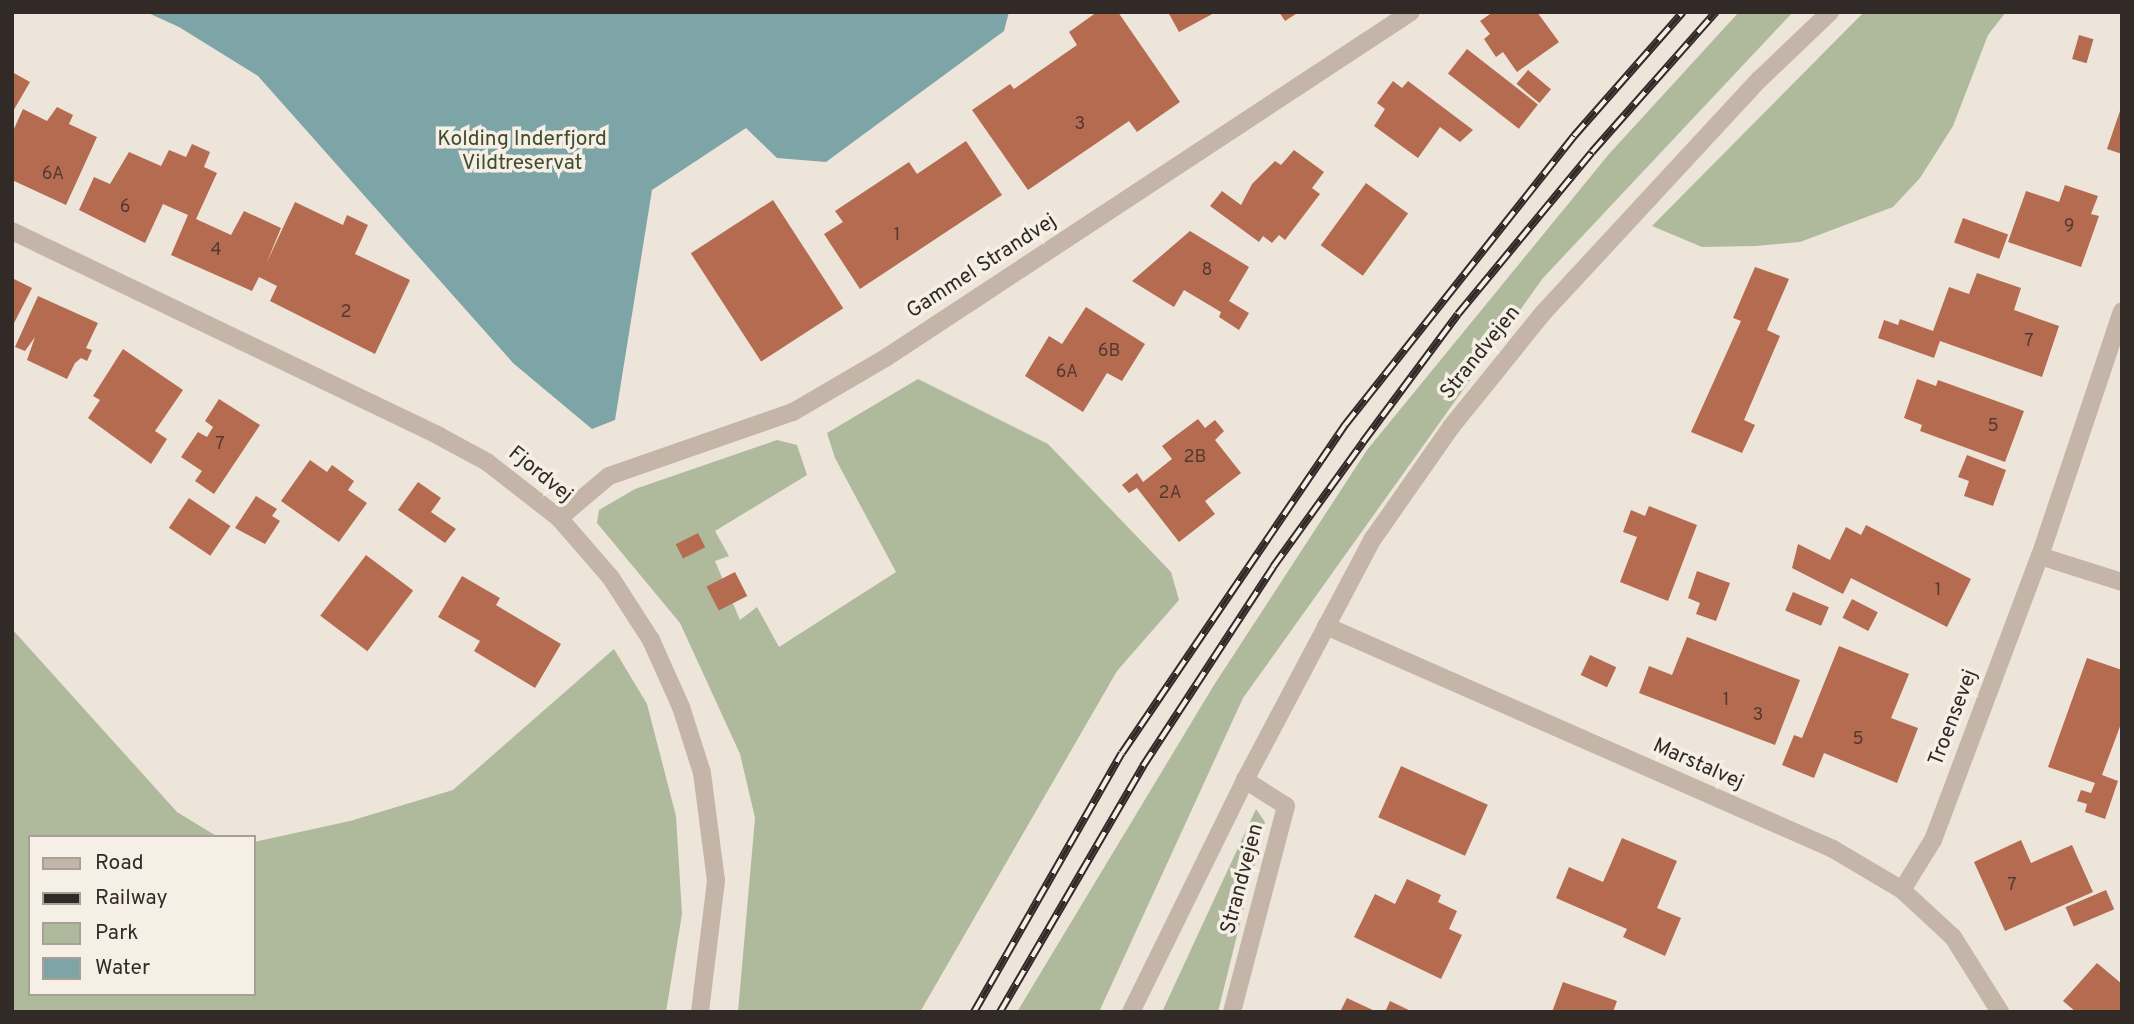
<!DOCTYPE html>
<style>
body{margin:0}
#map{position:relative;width:2134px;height:1024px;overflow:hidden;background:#ede5da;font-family:Overpass,sans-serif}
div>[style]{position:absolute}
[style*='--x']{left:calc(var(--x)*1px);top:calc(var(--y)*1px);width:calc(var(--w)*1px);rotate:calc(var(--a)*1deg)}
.green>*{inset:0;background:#afba9c}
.water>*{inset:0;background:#7da4a6}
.building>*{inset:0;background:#b56b50;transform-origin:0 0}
.minor>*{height:18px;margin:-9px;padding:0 9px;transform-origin:9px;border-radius:9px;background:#c4b5a8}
.rail>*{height:8px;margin-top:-4px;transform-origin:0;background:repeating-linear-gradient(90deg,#f6efe5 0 16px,#312a27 0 32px);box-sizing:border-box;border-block:2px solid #312a27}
span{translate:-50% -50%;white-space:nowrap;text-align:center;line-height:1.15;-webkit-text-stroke:7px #f6efe5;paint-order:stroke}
.number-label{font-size:18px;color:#523a31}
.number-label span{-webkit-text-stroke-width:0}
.park-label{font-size:21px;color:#404c2e}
.street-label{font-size:21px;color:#312a27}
.frame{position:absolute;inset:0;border:14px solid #312a27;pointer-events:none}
.legend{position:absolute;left:28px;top:835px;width:228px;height:161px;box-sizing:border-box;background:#f6efe5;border:2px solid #a7a099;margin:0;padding:9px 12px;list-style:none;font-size:21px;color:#312a27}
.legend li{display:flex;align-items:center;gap:14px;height:35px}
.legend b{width:35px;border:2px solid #a7a099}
</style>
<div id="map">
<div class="green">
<div style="clip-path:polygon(1739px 12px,1793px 12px,1543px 278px,1243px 698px,1099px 1012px,1017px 1012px,1214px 685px,1367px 450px,1609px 154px)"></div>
<div style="clip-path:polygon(1864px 12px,2006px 12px,1988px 35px,1953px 126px,1920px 178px,1893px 207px,1800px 242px,1756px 246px,1702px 247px,1652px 226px)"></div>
<div style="clip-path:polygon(918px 379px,1048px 444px,1171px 572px,1179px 600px,1117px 671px,920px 1012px,738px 1012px,755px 818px,740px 754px,680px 623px,597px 523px,599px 510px,635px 489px,777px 440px,797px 445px,807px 475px,715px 531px,729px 556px,715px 561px,740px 620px,757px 607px,779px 647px,896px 572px,835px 458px,827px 433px)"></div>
<div style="clip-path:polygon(12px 629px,177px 812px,218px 837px,30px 837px,30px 994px,254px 994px,254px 842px,350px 821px,453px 790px,614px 649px,647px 704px,676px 816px,682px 914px,666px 1012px,12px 1012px)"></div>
<div style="clip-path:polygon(1256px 809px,1265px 822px,1218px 1012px,1162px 1012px)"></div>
</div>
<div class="water">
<div style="clip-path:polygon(146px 12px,1009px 12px,1004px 31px,826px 162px,777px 158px,746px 128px,652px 190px,615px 420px,592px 429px,513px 363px,258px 76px,179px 27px)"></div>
</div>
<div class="building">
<div style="clip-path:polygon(1097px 12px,1118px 12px,1180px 102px,1137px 132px,1129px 121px,1028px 190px,972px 110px,1010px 84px,1014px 89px,1077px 45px,1069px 32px)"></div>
<div style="clip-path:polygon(1168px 12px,1216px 12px,1179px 32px)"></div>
<div style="clip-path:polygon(1279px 12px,1299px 12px,1285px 21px)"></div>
<div style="clip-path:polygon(1493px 12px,1537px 12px,1559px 42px,1517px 72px,1503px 52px,1496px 57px,1484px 39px,1490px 34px,1480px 21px)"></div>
<div style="left:2079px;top:35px;width:15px;height:25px;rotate:16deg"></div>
<div style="left:1467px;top:49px;width:90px;height:31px;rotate:38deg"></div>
<div style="left:1528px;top:70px;width:30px;height:18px;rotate:40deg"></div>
<div style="clip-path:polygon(12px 72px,30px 82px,12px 113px)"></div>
<div style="clip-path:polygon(1393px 81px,1402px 88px,1408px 81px,1473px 130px,1460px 142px,1440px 127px,1418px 158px,1374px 126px,1385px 109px,1377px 103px)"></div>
<div style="clip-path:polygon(57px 107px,73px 115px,69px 124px,97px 137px,66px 205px,12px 180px,12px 133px,23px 109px,47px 121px)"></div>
<div style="clip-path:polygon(2121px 108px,2122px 108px,2122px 154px,2107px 149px)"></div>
<div style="clip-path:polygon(966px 141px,1002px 195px,860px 289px,824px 234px,843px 222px,835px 211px,909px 162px,917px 174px)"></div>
<div style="clip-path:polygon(192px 144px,210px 152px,204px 167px,217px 173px,196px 219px,231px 235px,244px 211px,281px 228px,266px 264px,295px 202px,343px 225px,347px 215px,368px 225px,355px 254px,410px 280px,375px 354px,270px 301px,277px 286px,259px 277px,252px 291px,171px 255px,188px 215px,163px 204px,145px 243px,79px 210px,94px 177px,110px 184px,129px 152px,161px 166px,169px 150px,186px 157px)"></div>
<div style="clip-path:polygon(1294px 150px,1324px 172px,1312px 188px,1320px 194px,1285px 240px,1279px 235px,1272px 243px,1263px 236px,1259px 242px,1210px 206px,1222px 191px,1241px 205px,1252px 184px,1275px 161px,1281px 165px)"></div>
<div style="left:1366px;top:183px;width:52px;height:77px;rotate:36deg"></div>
<div style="clip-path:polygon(2065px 185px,2098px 196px,2091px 214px,2099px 216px,2081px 267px,2008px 242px,2026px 191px,2059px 202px)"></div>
<div style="left:773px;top:200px;width:129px;height:98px;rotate:57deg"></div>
<div style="left:1963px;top:218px;width:48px;height:26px;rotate:20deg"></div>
<div style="clip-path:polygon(1190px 231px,1249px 267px,1229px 301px,1249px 313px,1239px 330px,1219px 317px,1221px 312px,1184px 290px,1174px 307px,1132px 281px)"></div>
<div style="clip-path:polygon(1755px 267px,1789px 279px,1767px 330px,1780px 336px,1744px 420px,1755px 425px,1742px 453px,1691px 432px,1741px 321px,1733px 318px)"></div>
<div style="clip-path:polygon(1977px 273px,2021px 288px,2014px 310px,2059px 326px,2042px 377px,1940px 341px,1934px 358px,1878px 338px,1884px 320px,1898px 325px,1900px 319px,1933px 331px,1949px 287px,1969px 294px)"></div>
<div style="clip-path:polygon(12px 278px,32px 288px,12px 327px)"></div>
<div style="clip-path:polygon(38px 296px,98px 323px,86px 348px,92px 350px,87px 361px,81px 358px,75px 363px,67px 379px,27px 360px,35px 337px,25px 351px,15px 347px)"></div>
<div style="clip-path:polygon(1086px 307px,1145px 344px,1122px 381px,1107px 373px,1083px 412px,1025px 376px,1049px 336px,1062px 344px)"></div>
<div style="clip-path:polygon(123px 349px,183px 390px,155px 431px,167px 439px,151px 464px,88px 418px,100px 400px,93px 396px)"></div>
<div style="clip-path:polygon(1917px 379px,1936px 386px,1938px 380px,2024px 411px,2005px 462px,1920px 431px,1922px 425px,1904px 418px)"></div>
<div style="clip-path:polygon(219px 399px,260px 425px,214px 494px,195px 481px,202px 471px,181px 457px,198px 432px,207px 437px,213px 427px,205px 421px)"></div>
<div style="clip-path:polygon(1198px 419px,1205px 428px,1215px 420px,1224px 431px,1215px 440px,1241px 473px,1205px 501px,1215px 514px,1179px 542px,1137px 488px,1129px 493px,1122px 485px,1137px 473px,1143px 482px,1172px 459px,1162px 446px)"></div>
<div style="clip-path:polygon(1967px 455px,2006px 470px,1993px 506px,1964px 496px,1969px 481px,1958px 477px)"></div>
<div style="clip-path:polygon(310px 460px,327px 472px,332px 465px,354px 481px,348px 490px,367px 503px,339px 542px,281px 501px)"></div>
<div style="clip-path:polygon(418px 482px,441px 498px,431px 512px,456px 529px,445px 543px,398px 510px)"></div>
<div style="clip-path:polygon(256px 496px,277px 509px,272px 516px,280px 521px,265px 544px,235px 528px)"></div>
<div style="left:189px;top:498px;width:50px;height:36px;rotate:34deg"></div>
<div style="clip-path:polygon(1649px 506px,1697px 525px,1668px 601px,1620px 582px,1637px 537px,1623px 532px,1631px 510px,1645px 516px)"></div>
<div style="clip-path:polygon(1866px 525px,1971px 579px,1947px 627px,1851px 578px,1843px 594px,1792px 568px,1798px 544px,1830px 560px,1846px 527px,1861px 535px)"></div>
<div style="left:698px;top:533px;width:16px;height:25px;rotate:63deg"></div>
<div style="left:366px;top:555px;width:59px;height:76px;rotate:37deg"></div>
<div style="clip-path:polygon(1697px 571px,1730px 583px,1716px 621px,1696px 614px,1700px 603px,1688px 598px)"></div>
<div style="left:735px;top:572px;width:27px;height:32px;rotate:63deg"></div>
<div style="clip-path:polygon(462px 576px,500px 598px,496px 605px,561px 644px,535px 688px,474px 651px,480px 641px,438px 617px)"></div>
<div style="left:1793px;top:592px;width:39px;height:20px;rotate:23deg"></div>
<div style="left:1852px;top:599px;width:29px;height:21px;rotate:27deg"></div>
<div style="clip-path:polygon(1687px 637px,1800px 680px,1775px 745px,1639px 693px,1649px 666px,1672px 675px)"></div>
<div style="clip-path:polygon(1839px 646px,1909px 674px,1891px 718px,1918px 728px,1897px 783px,1824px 753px,1814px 778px,1782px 765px,1794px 735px,1802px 738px)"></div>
<div style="left:1590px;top:655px;width:29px;height:22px;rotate:25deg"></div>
<div style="clip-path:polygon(2087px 658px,2122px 670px,2122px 721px,2102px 775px,2118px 781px,2105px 819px,2085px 812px,2087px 804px,2077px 801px,2081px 790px,2091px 793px,2095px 783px,2048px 767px)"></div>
<div style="left:1401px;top:766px;width:95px;height:56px;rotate:24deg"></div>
<div style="clip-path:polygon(1622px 838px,1677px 861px,1657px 908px,1681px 918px,1665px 956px,1623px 937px,1627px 929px,1556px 898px,1569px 867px,1603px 882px)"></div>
<div style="clip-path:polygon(2021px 840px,2031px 863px,2072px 845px,2093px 892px,2005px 931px,1974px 862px)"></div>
<div style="clip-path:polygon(1407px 879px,1441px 895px,1438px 902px,1457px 911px,1449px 929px,1462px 935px,1441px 979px,1354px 937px,1375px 894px,1395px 904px)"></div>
<div style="left:2106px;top:890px;width:21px;height:44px;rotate:67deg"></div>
<div style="clip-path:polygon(2097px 963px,2122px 984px,2122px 1012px,2076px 1012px,2063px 1001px)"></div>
<div style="clip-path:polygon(1563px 982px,1617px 1001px,1613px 1012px,1552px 1012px)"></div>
<div style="clip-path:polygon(1347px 998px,1377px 1012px,1340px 1012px)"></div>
<div style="clip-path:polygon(1390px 1001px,1413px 1012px,1385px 1012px)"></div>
</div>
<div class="minor">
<div style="--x:12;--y:231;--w:474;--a:25.6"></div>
<div style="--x:439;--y:436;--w:55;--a:28.4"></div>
<div style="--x:487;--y:462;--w:91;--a:37.9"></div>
<div style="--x:559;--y:518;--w:79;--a:49.1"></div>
<div style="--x:611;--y:578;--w:74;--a:57.2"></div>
<div style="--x:651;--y:640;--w:73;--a:65.9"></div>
<div style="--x:681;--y:707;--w:69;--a:72.3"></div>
<div style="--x:702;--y:773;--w:109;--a:82.6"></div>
<div style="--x:716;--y:881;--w:132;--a:97"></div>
<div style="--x:559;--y:518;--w:65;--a:-40"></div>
<div style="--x:609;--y:476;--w:195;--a:-19.2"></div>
<div style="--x:793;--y:412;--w:109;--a:-30.3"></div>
<div style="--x:887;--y:357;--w:627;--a:-33.36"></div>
<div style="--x:2040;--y:556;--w:86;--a:17.6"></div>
<div style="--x:1326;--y:626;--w:554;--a:23.74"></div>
<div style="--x:1833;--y:849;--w:80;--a:30.7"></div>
<div style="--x:1902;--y:890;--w:69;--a:42.7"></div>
<div style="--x:1953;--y:937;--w:89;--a:57.9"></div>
<div style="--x:1902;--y:890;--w:59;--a:-58.2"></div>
<div style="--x:1933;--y:840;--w:303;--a:-69.4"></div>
<div style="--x:2040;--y:556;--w:258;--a:-71.5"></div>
<div style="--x:1131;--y:1012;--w:258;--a:-63.8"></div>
<div style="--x:1245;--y:780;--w:272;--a:-62.1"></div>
<div style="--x:1372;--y:540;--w:138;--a:-55"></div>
<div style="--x:1451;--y:427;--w:146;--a:-51.1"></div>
<div style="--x:1543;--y:313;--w:319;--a:-47.2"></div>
<div style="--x:1760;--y:79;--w:97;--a:-43.7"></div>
<div style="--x:1232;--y:1012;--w:213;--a:-75.3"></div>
<div style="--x:1286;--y:806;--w:49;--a:-147.6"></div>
</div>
<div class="rail">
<div style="--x:974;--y:1012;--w:298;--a:-60.3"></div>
<div style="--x:1122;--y:753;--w:397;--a:-55.8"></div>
<div style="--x:1345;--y:425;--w:369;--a:-51.6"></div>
<div style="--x:1574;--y:136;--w:165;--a:-48.7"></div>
<div style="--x:1000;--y:1012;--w:285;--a:-59.8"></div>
<div style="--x:1143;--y:766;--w:238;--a:-56.8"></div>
<div style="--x:1273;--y:567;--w:154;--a:-54.2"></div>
<div style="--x:1363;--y:442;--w:159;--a:-53.4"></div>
<div style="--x:1458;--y:314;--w:210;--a:-50.4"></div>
<div style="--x:1592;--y:152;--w:187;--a:-48.5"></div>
</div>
<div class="number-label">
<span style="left:1080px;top:125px">3</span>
<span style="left:53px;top:175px">6A</span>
<span style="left:125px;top:208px">6</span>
<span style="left:2069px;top:227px">9</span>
<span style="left:897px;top:236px">1</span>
<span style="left:216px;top:251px">4</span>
<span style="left:1207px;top:271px">8</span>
<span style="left:346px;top:313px">2</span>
<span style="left:2029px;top:342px">7</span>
<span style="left:1109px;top:352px">6B</span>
<span style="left:1067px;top:373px">6A</span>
<span style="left:1993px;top:427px">5</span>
<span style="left:220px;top:445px">7</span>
<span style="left:1195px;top:458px">2B</span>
<span style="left:1170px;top:494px">2A</span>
<span style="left:1938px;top:591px">1</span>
<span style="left:1726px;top:701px">1</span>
<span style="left:1758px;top:716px">3</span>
<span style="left:1858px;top:740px">5</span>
<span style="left:2012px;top:886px">7</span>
</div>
<div class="park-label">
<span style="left:522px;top:152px">Kolding Inderfjord<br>Vildtreservat</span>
</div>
<div class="street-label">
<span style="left:982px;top:267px;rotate:-33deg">Gammel Strandvej</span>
<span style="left:1481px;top:353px;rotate:-51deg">Strandvejen</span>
<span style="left:540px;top:475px;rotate:39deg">Fjordvej</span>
<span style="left:1954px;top:718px;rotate:-69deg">Troensevej</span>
<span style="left:1698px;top:765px;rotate:24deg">Marstalvej</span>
<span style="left:1243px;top:879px;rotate:-75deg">Strandvejen</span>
</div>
<div class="frame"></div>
<ul class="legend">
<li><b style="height:9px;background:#c4b5a8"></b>Road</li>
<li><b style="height:9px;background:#312a27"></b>Railway</li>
<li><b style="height:19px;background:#afba9c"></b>Park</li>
<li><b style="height:19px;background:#7da4a6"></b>Water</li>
</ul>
</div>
